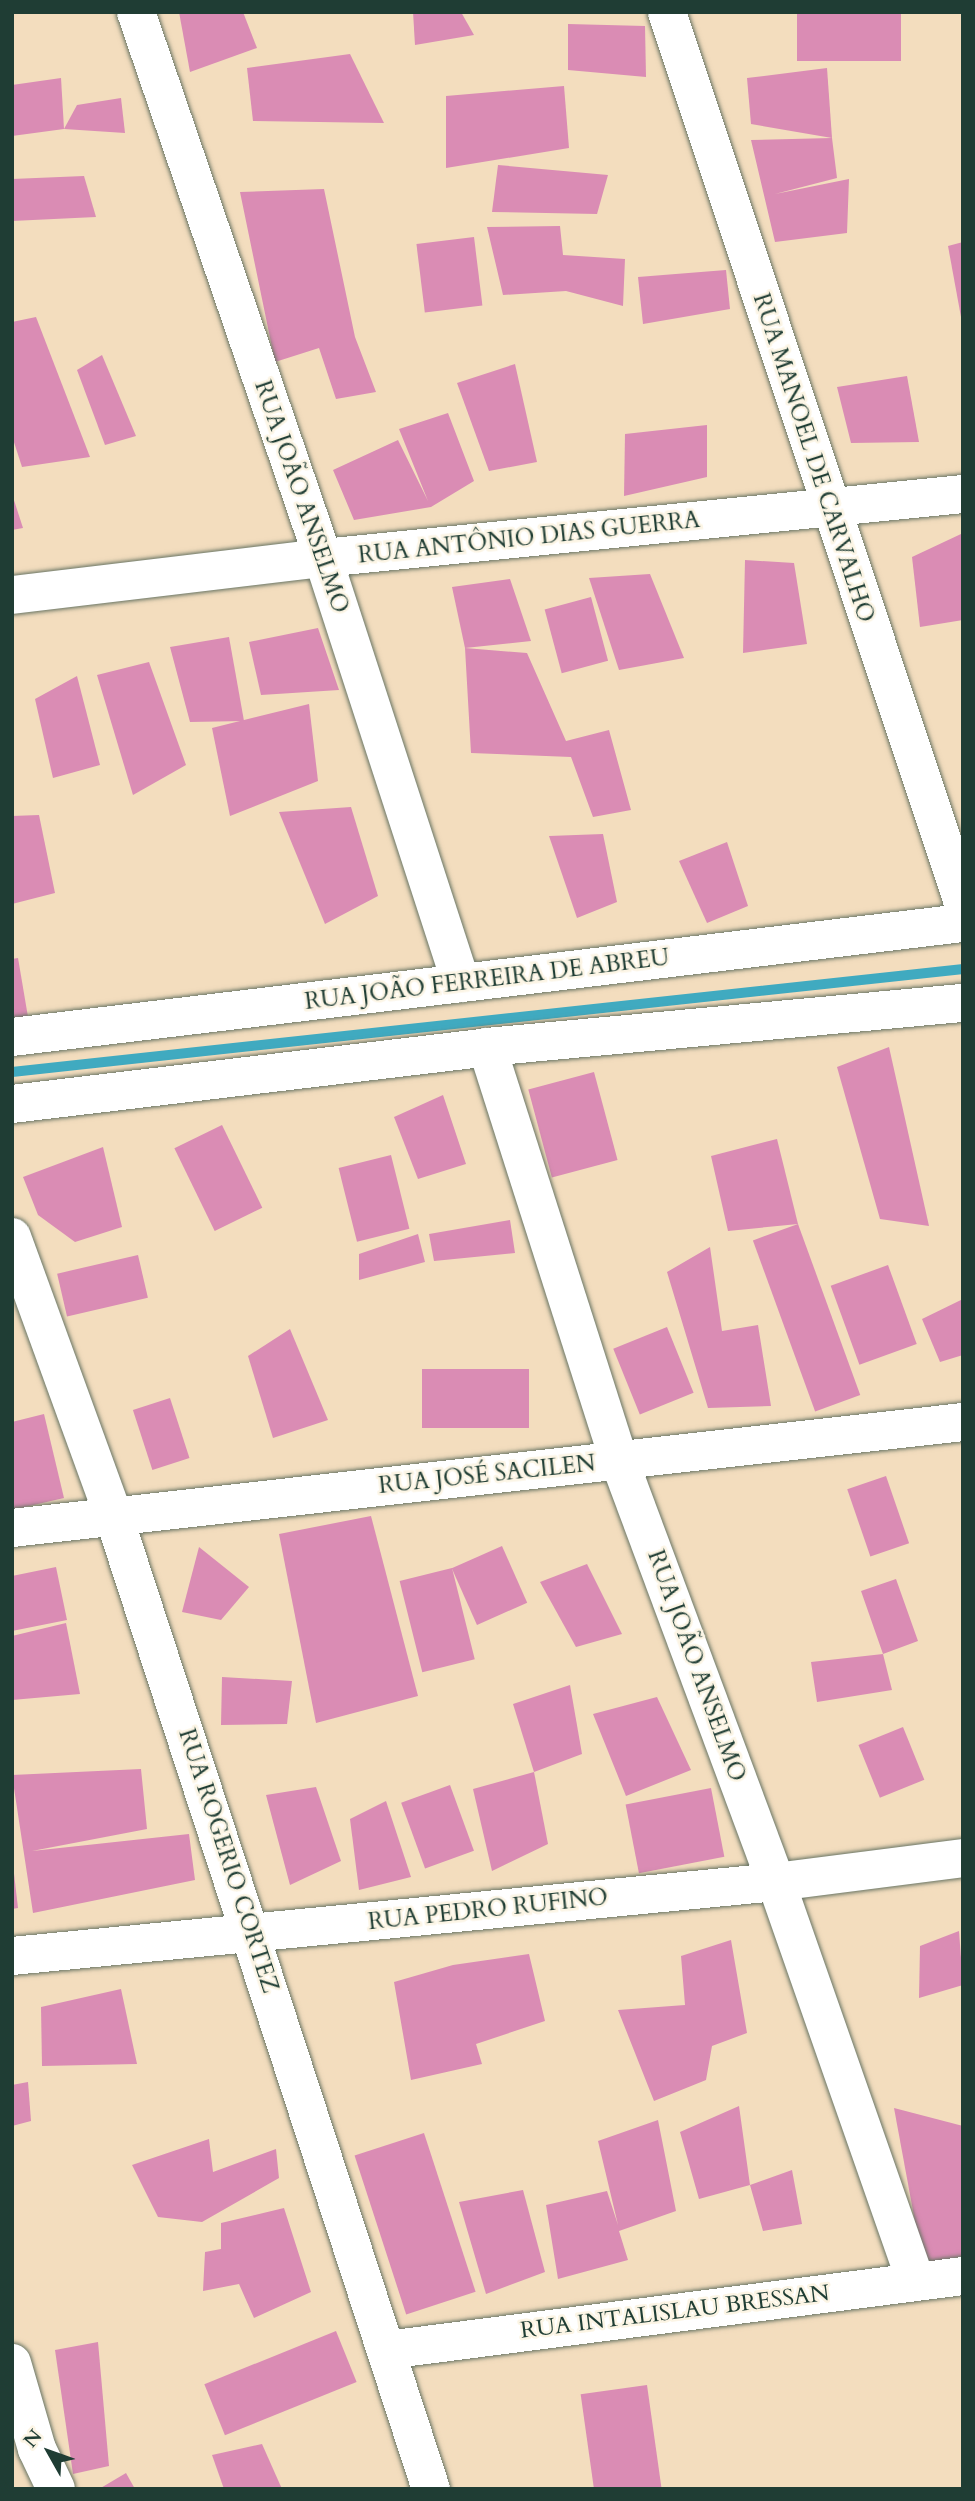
<!DOCTYPE html>
<meta charset="utf-8">
<style>
body{margin:0}
#map{position:relative;width:975px;height:2501px;overflow:hidden;background:#f3ddbe;font-family:Cardo,serif}
div>[style]{position:absolute}
[style*='--x']{left:calc(var(--x)*1px);top:calc(var(--y)*1px);width:calc(var(--w)*1px);rotate:calc(var(--a)*1deg)}
.stream>*{height:10px;margin:-5px;padding:0 5px;transform-origin:5px;border-radius:5px;background:#40aac0}
.building>*{inset:0;background:#da8cb4;transform-origin:0 0}
.roads{filter:drop-shadow(0 0 2px #697564) drop-shadow(0 0 2px #697564)}
.minor>*{height:38px;margin:-19px;padding:0 19px;transform-origin:19px;border-radius:19px;background:#fff}
span{translate:-50% -50%;white-space:nowrap;text-align:center;line-height:1.15;-webkit-text-stroke:5px #fcf5e5;paint-order:stroke}
.street-label{font-size:23px;color:#1f3d34}
.frame{position:absolute;inset:0;border:14px solid #1f3d34;pointer-events:none}
.north{position:absolute;left:14px;top:2417px;width:70px;height:70px;-webkit-text-stroke:5px #fcf5e5;paint-order:stroke;rotate:310deg;font-size:19px;font-weight:700;line-height:28px;text-align:center;color:#1f3d34}
.north::after{content:'';display:block;margin:auto;width:24px;height:32px;background:#1f3d34;clip-path:polygon(50% 0,100% 100%,50% 72%,0 100%)}
</style>
<div id="map">
<div class="stream">
<div style="--x:12;--y:1072;--w:957;--a:-6.18"></div>
</div>
<div class="building">
<div style="clip-path:polygon(179px 12px,243px 12px,257px 48px,190px 72px)"></div>
<div style="clip-path:polygon(413px 12px,461px 12px,474px 35px,415px 45px)"></div>
<div style="left:797px;top:12px;width:104px;height:49px"></div>
<div style="clip-path:polygon(568px 24px,645px 26px,646px 77px,568px 70px)"></div>
<div style="clip-path:polygon(350px 54px,384px 123px,253px 121px,247px 68px)"></div>
<div style="clip-path:polygon(827px 68px,832px 138px,751px 124px,747px 78px)"></div>
<div style="clip-path:polygon(61px 78px,64px 129px,12px 136px,12px 85px)"></div>
<div style="clip-path:polygon(564px 86px,569px 148px,446px 168px,446px 96px)"></div>
<div style="clip-path:polygon(121px 98px,125px 133px,64px 129px,77px 105px)"></div>
<div style="clip-path:polygon(832px 138px,837px 178px,775px 194px,849px 179px,847px 233px,775px 242px,751px 140px)"></div>
<div style="clip-path:polygon(498px 165px,608px 175px,597px 214px,492px 212px)"></div>
<div style="clip-path:polygon(84px 176px,96px 217px,12px 221px,12px 179px)"></div>
<div style="clip-path:polygon(324px 189px,355px 337px,376px 392px,336px 399px,319px 348px,275px 362px,240px 192px)"></div>
<div style="clip-path:polygon(560px 226px,563px 255px,625px 259px,623px 306px,566px 291px,503px 295px,487px 227px)"></div>
<div style="left:474px;top:237px;width:69px;height:58px;rotate:83deg"></div>
<div style="clip-path:polygon(963px 242px,963px 317px,961px 317px,948px 246px)"></div>
<div style="clip-path:polygon(726px 270px,730px 309px,643px 324px,638px 277px)"></div>
<div style="clip-path:polygon(36px 317px,90px 457px,22px 467px,12px 436px,12px 322px)"></div>
<div style="clip-path:polygon(102px 355px,136px 436px,105px 445px,77px 370px)"></div>
<div style="clip-path:polygon(515px 364px,537px 462px,489px 471px,457px 383px)"></div>
<div style="clip-path:polygon(907px 376px,919px 442px,851px 443px,837px 387px)"></div>
<div style="clip-path:polygon(448px 413px,474px 481px,431px 507px,354px 520px,333px 470px,398px 440px,428px 501px,399px 429px)"></div>
<div style="clip-path:polygon(707px 425px,707px 477px,624px 496px,625px 434px)"></div>
<div style="clip-path:polygon(12px 494px,23px 528px,12px 530px)"></div>
<div style="clip-path:polygon(961px 534px,963px 620px,920px 627px,912px 557px)"></div>
<div style="clip-path:polygon(745px 560px,794px 563px,807px 644px,743px 653px)"></div>
<div style="clip-path:polygon(650px 574px,684px 658px,619px 670px,589px 578px)"></div>
<div style="clip-path:polygon(510px 579px,531px 641px,465px 648px,452px 587px)"></div>
<div style="left:591px;top:597px;width:66px;height:48px;rotate:75deg"></div>
<div style="clip-path:polygon(318px 628px,339px 690px,261px 695px,249px 642px)"></div>
<div style="clip-path:polygon(229px 637px,244px 721px,190px 722px,170px 647px)"></div>
<div style="clip-path:polygon(465px 648px,527px 653px,566px 741px,609px 730px,631px 810px,593px 817px,571px 757px,471px 753px)"></div>
<div style="clip-path:polygon(149px 662px,186px 765px,133px 795px,97px 675px)"></div>
<div style="clip-path:polygon(77px 676px,100px 765px,53px 778px,35px 699px)"></div>
<div style="clip-path:polygon(309px 704px,318px 781px,230px 816px,212px 728px)"></div>
<div style="clip-path:polygon(351px 807px,378px 896px,325px 924px,279px 812px)"></div>
<div style="clip-path:polygon(39px 815px,55px 893px,12px 904px,12px 816px)"></div>
<div style="clip-path:polygon(603px 834px,617px 902px,577px 918px,549px 836px)"></div>
<div style="clip-path:polygon(727px 842px,748px 906px,707px 923px,679px 861px)"></div>
<div style="clip-path:polygon(18px 958px,28px 1017px,12px 1017px,12px 959px)"></div>
<div style="clip-path:polygon(889px 1047px,929px 1226px,880px 1219px,837px 1067px)"></div>
<div style="left:594px;top:1072px;width:91px;height:68px;rotate:75deg"></div>
<div style="clip-path:polygon(443px 1095px,466px 1164px,418px 1179px,394px 1117px)"></div>
<div style="left:222px;top:1125px;width:92px;height:53px;rotate:64deg"></div>
<div style="clip-path:polygon(777px 1139px,798px 1224px,728px 1231px,711px 1156px)"></div>
<div style="clip-path:polygon(103px 1147px,122px 1227px,75px 1242px,38px 1215px,23px 1177px)"></div>
<div style="left:391px;top:1155px;width:76px;height:54px;rotate:76deg"></div>
<div style="clip-path:polygon(510px 1220px,515px 1253px,434px 1261px,429px 1234px)"></div>
<div style="left:798px;top:1224px;width:182px;height:48px;rotate:70deg"></div>
<div style="clip-path:polygon(418px 1234px,425px 1262px,359px 1280px,359px 1254px)"></div>
<div style="clip-path:polygon(710px 1247px,722px 1331px,758px 1325px,771px 1406px,708px 1408px,667px 1272px)"></div>
<div style="left:138px;top:1255px;width:44px;height:83px;rotate:77deg"></div>
<div style="left:888px;top:1265px;width:84px;height:61px;rotate:70deg"></div>
<div style="clip-path:polygon(963px 1299px,963px 1355px,940px 1362px,922px 1319px)"></div>
<div style="left:667px;top:1327px;width:71px;height:58px;rotate:68deg"></div>
<div style="clip-path:polygon(290px 1329px,328px 1420px,273px 1438px,248px 1356px)"></div>
<div style="left:422px;top:1369px;width:107px;height:59px"></div>
<div style="left:170px;top:1398px;width:63px;height:39px;rotate:72deg"></div>
<div style="clip-path:polygon(44px 1414px,64px 1498px,12px 1510px,12px 1422px)"></div>
<div style="left:886px;top:1476px;width:71px;height:41px;rotate:71deg"></div>
<div style="clip-path:polygon(371px 1516px,418px 1696px,316px 1723px,279px 1534px)"></div>
<div style="left:502px;top:1546px;width:62px;height:55px;rotate:66deg"></div>
<div style="clip-path:polygon(199px 1547px,249px 1587px,221px 1620px,182px 1612px)"></div>
<div style="clip-path:polygon(587px 1564px,622px 1634px,576px 1647px,540px 1582px)"></div>
<div style="clip-path:polygon(56px 1567px,67px 1620px,12px 1631px,12px 1576px)"></div>
<div style="left:452px;top:1568px;width:94px;height:54px;rotate:76deg"></div>
<div style="clip-path:polygon(896px 1579px,918px 1641px,883px 1654px,892px 1690px,817px 1702px,811px 1662px,883px 1654px,861px 1591px)"></div>
<div style="clip-path:polygon(66px 1623px,80px 1694px,12px 1700px,12px 1636px)"></div>
<div style="clip-path:polygon(222px 1677px,292px 1681px,287px 1724px,221px 1725px)"></div>
<div style="clip-path:polygon(570px 1685px,582px 1754px,534px 1772px,513px 1704px)"></div>
<div style="clip-path:polygon(657px 1697px,691px 1770px,626px 1796px,593px 1714px)"></div>
<div style="left:903px;top:1727px;width:57px;height:48px;rotate:68deg"></div>
<div style="clip-path:polygon(141px 1769px,147px 1829px,32px 1851px,189px 1834px,195px 1880px,33px 1913px,12px 1775px)"></div>
<div style="clip-path:polygon(534px 1772px,548px 1844px,492px 1871px,473px 1789px)"></div>
<div style="left:450px;top:1785px;width:70px;height:52px;rotate:70deg"></div>
<div style="clip-path:polygon(316px 1787px,341px 1861px,290px 1885px,266px 1795px)"></div>
<div style="left:711px;top:1788px;width:70px;height:87px;rotate:79deg"></div>
<div style="clip-path:polygon(386px 1801px,411px 1877px,359px 1890px,350px 1819px)"></div>
<div style="clip-path:polygon(12px 1856px,18px 1908px,12px 1909px)"></div>
<div style="clip-path:polygon(959px 1931px,963px 1985px,919px 1998px,920px 1946px)"></div>
<div style="clip-path:polygon(731px 1940px,747px 2033px,712px 2046px,706px 2080px,654px 2101px,618px 2010px,685px 2005px,681px 1956px)"></div>
<div style="clip-path:polygon(529px 1954px,545px 2021px,476px 2044px,482px 2064px,411px 2080px,394px 1982px,453px 1965px)"></div>
<div style="clip-path:polygon(121px 1989px,137px 2064px,42px 2066px,41px 2007px)"></div>
<div style="clip-path:polygon(28px 2082px,31px 2121px,12px 2126px,12px 2085px)"></div>
<div style="clip-path:polygon(739px 2106px,750px 2185px,792px 2170px,802px 2224px,763px 2231px,750px 2185px,699px 2199px,680px 2132px)"></div>
<div style="clip-path:polygon(894px 2108px,963px 2126px,963px 2256px,923px 2265px)"></div>
<div style="clip-path:polygon(658px 2120px,676px 2211px,619px 2231px,628px 2260px,558px 2279px,546px 2205px,607px 2191px,618px 2225px,598px 2141px)"></div>
<div style="left:424px;top:2133px;width:167px;height:73px;rotate:72deg"></div>
<div style="clip-path:polygon(209px 2139px,213px 2172px,276px 2149px,279px 2178px,202px 2222px,158px 2217px,132px 2165px)"></div>
<div style="clip-path:polygon(523px 2190px,545px 2272px,486px 2294px,459px 2202px)"></div>
<div style="clip-path:polygon(284px 2208px,311px 2292px,254px 2318px,239px 2284px,203px 2291px,205px 2252px,221px 2249px,221px 2223px)"></div>
<div style="left:336px;top:2331px;width:55px;height:142px;rotate:68deg"></div>
<div style="clip-path:polygon(98px 2342px,109px 2466px,73px 2474px,55px 2350px)"></div>
<div style="left:647px;top:2385px;width:105px;height:67px;rotate:82deg"></div>
<div style="clip-path:polygon(262px 2444px,282px 2489px,224px 2489px,212px 2455px)"></div>
<div style="clip-path:polygon(126px 2473px,135px 2489px,99px 2489px)"></div>
</div>
<div class="roads">
<div class="minor">
<div style="--x:136;--y:12;--w:577;--a:71.09"></div>
<div style="--x:323;--y:558;--w:447;--a:72"></div>
<div style="--x:667;--y:12;--w:939;--a:71.62"></div>
<div style="--x:12;--y:595;--w:313;--a:-6.8"></div>
<div style="--x:323;--y:558;--w:643;--a:-5.71"></div>
<div style="--x:12;--y:1037;--w:958;--a:-6.84"></div>
<div style="--x:487;--y:1047;--w:434;--a:72.3"></div>
<div style="--x:619;--y:1460;--w:450;--a:69.6"></div>
<div style="--x:776;--y:1882;--w:423;--a:70.7"></div>
<div style="--x:12;--y:1104;--w:478;--a:-6.8"></div>
<div style="--x:487;--y:1047;--w:478;--a:-5.3"></div>
<div style="--x:12;--y:1237;--w:298;--a:70"></div>
<div style="--x:114;--y:1517;--w:1022;--a:71.94"></div>
<div style="--x:12;--y:1528;--w:957;--a:-6.36"></div>
<div style="--x:12;--y:1956;--w:768;--a:-5.53"></div>
<div style="--x:776;--y:1882;--w:189;--a:-7.3"></div>
<div style="--x:387;--y:2350;--w:581;--a:-7.32"></div>
<div style="--x:12;--y:2363;--w:90;--a:73.8"></div>
<div style="--x:37;--y:2449;--w:44;--a:64.6"></div>
</div>
</div>
<div class="street-label">
<span style="left:813px;top:458px;rotate:72deg">RUA MANOEL DE CARVALHO</span>
<span style="left:301px;top:497px;rotate:71deg">RUA JOÃO ANSELMO</span>
<span style="left:529px;top:538px;rotate:-6deg">RUA ANTÔNIO DIAS GUERRA</span>
<span style="left:487px;top:980px;rotate:-7deg">RUA JOÃO FERREIRA DE ABREU</span>
<span style="left:487px;top:1475px;rotate:-6deg">RUA JOSÉ SACILEN</span>
<span style="left:696px;top:1666px;rotate:70deg">RUA JOÃO ANSELMO</span>
<span style="left:228px;top:1861px;rotate:72deg">RUA ROGERIO CORTEZ</span>
<span style="left:488px;top:1910px;rotate:-6deg">RUA PEDRO RUFINO</span>
<span style="left:675px;top:2312px;rotate:-7deg">RUA INTALISLAU BRESSAN</span>
</div>
<div class="frame"></div>
<div class="north">N</div>
</div>
